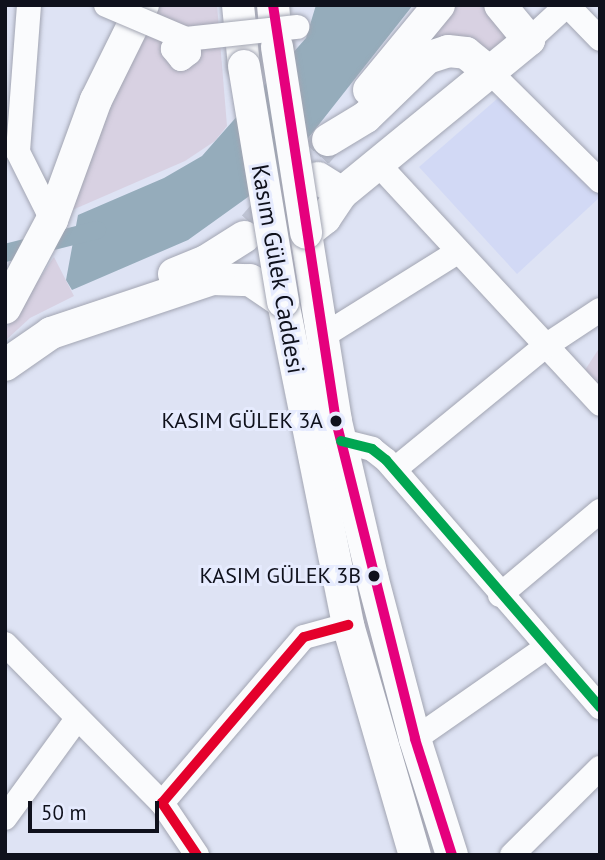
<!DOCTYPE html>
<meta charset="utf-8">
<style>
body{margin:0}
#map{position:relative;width:605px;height:860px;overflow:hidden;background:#dee3f4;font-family:"PT Sans",sans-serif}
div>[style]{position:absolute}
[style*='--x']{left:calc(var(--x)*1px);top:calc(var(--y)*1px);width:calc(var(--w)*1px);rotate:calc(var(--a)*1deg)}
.built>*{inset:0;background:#d2d9f5}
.green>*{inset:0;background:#d8d1e2}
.water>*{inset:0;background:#95acbb}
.canal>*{height:18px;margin:-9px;padding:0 9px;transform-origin:9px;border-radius:9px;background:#95acbb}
.major-tunnel>*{height:32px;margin-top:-16px;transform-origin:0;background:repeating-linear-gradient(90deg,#bfc4d4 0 32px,transparent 0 48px)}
.roads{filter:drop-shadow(0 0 2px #a2a5b2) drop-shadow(0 0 2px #a2a5b2)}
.minor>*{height:24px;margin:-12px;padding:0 12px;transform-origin:12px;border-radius:12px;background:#fafbfd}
.major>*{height:32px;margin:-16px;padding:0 16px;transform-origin:16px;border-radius:16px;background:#fafbfd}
.bridges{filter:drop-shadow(0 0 2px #a2a5b2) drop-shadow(0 0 2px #a2a5b2)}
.minor-bridge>*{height:24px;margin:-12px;padding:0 12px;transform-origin:12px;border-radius:12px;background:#fafbfd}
.major-bridge>*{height:32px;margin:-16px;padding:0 16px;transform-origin:16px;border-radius:16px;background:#fafbfd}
.bus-1>*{height:10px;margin:-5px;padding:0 5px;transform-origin:5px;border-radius:5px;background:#e5007d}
.bus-2>*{height:10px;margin:-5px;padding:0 5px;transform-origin:5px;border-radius:5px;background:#00a651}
.bus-3>*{height:10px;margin:-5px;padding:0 5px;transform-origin:5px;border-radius:5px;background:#e4002b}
.dots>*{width:19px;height:19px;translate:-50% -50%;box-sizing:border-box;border:4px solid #e6ebfe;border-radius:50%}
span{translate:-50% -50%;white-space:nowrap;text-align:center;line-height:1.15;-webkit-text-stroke:6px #e6ebfe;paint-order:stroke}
.bus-label{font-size:22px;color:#0f111c}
.right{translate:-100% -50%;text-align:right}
.street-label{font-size:24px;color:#0f111c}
.frame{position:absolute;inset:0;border:7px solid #0f111c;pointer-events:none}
.scale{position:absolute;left:28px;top:801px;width:131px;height:32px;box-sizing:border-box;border:4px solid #0f111c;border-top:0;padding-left:9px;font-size:21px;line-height:24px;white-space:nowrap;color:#0f111c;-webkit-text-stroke:5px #e6ebfe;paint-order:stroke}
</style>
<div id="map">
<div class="built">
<div style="clip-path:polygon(506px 91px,600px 190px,600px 197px,517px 274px,419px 167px)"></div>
</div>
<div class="green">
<div style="clip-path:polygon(159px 5px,217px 5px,227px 126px,215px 141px,185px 161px,70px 211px,109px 110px)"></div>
<div style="clip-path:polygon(255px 5px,261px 5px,436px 855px,427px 855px,400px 769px,334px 511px,294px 282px)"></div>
<div style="clip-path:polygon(451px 5px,487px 5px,516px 31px,496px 55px,428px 34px)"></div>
<div style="clip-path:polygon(54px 257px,74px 296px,30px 318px,5px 341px,5px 330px)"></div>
<div style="clip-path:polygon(600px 347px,600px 398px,583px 373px)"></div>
</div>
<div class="water">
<div style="clip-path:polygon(316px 5px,413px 5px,280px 174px,188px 240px,72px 290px,66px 280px,78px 215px,164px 178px,202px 156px,306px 38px)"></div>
</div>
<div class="canal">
<div style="--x:5;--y:253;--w:95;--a:-14"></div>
</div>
<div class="major-tunnel">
<div style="--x:254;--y:226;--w:113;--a:-49.3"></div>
</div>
<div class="roads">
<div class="minor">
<div style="--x:29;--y:5;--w:147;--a:94.3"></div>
<div style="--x:18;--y:152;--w:76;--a:63.4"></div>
<div style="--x:529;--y:40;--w:52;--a:-42.6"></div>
<div style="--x:567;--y:5;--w:47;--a:45.9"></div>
<div style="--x:492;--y:74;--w:152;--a:44.7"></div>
<div style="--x:378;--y:164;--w:327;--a:47.2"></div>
<div style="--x:323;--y:336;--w:157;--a:-32"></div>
<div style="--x:341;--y:441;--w:32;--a:14"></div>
<div style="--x:372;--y:449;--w:18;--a:38"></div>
<div style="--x:386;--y:460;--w:327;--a:49.1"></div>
<div style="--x:395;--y:469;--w:193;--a:-39.3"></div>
<div style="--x:544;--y:347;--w:67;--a:-33.5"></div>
<div style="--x:500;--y:595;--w:131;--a:-40"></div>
<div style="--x:5;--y:644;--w:223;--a:45.4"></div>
<div style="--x:415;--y:739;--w:161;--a:-34.9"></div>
<div style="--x:5;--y:818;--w:122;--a:-54"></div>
<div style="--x:197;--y:855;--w:63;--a:-123.9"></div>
<div style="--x:162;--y:803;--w:218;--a:-49.5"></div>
<div style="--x:304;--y:637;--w:46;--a:-15.3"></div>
<div style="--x:512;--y:855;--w:124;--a:-44.7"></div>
</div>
<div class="major">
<div style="--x:238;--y:5;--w:61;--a:84.4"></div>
<div style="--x:273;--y:5;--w:42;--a:84.6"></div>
<div style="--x:369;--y:90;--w:110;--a:-50.5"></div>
<div style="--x:328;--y:140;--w:44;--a:-31.2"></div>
<div style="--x:366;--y:117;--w:85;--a:-44"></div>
<div style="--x:427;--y:58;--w:22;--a:-18"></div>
<div style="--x:448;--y:51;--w:18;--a:6"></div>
<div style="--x:466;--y:53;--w:33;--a:39"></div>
<div style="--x:318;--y:178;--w:28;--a:32"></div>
<div style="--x:174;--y:274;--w:35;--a:-22"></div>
<div style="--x:206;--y:261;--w:45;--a:-32.3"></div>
<div style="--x:5;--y:308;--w:100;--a:-61.9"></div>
<div style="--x:52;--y:220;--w:128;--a:-69.9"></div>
<div style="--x:96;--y:100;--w:106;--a:-63.7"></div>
<div style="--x:5;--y:365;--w:56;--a:-34.8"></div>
<div style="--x:51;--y:333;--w:170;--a:-18.5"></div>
<div style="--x:212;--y:279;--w:38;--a:2"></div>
<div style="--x:250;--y:280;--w:40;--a:34"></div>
<div style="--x:283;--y:302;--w:329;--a:78.6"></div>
<div style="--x:348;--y:625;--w:240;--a:73.8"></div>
<div style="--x:452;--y:855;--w:122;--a:-107.7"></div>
<div style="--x:415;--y:739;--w:169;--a:-104.8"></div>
<div style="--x:372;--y:576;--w:159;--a:-103.1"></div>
<div style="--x:336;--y:421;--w:190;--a:-99.1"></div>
<div style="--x:306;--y:233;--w:24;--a:-38"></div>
<div style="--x:325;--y:218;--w:30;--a:-56"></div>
<div style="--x:342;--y:193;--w:242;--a:-39.3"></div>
<div style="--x:529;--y:40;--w:45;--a:-129.6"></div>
</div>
</div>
<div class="bridges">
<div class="minor-bridge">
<div style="--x:106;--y:5;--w:87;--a:23"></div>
<div style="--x:186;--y:39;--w:14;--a:78"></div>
<div style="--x:189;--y:53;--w:10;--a:143"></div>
<div style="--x:181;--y:59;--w:13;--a:-129"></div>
<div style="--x:173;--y:49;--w:11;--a:-52"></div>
<div style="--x:180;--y:40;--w:6;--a:-9"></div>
<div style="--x:186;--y:39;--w:112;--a:-6.2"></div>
</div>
<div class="major-bridge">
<div style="--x:277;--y:47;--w:188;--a:81.1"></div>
<div style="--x:244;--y:66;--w:239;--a:80.6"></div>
</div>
</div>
<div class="bus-1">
<div style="--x:273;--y:5;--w:421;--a:81.4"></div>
<div style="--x:336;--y:421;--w:328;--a:76"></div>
<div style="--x:415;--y:739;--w:122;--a:72.3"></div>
</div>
<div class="bus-2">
<div style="--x:341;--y:441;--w:32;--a:14"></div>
<div style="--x:372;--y:449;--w:18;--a:38"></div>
<div style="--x:386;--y:460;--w:327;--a:49.1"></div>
</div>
<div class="bus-3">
<div style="--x:197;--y:855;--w:63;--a:-123.9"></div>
<div style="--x:162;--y:803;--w:218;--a:-49.5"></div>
<div style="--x:304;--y:637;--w:46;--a:-15.3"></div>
</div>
<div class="dots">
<div style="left:336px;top:421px;background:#0f111c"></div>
<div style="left:374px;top:576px;background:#0f111c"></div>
</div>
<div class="bus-label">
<span class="right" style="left:323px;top:421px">KASIM GÜLEK 3A</span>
<span class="right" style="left:361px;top:576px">KASIM GÜLEK 3B</span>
</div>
<div class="street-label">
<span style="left:278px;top:269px;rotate:80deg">Kasım Gülek Caddesi</span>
</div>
<div class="frame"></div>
<div class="scale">50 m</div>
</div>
